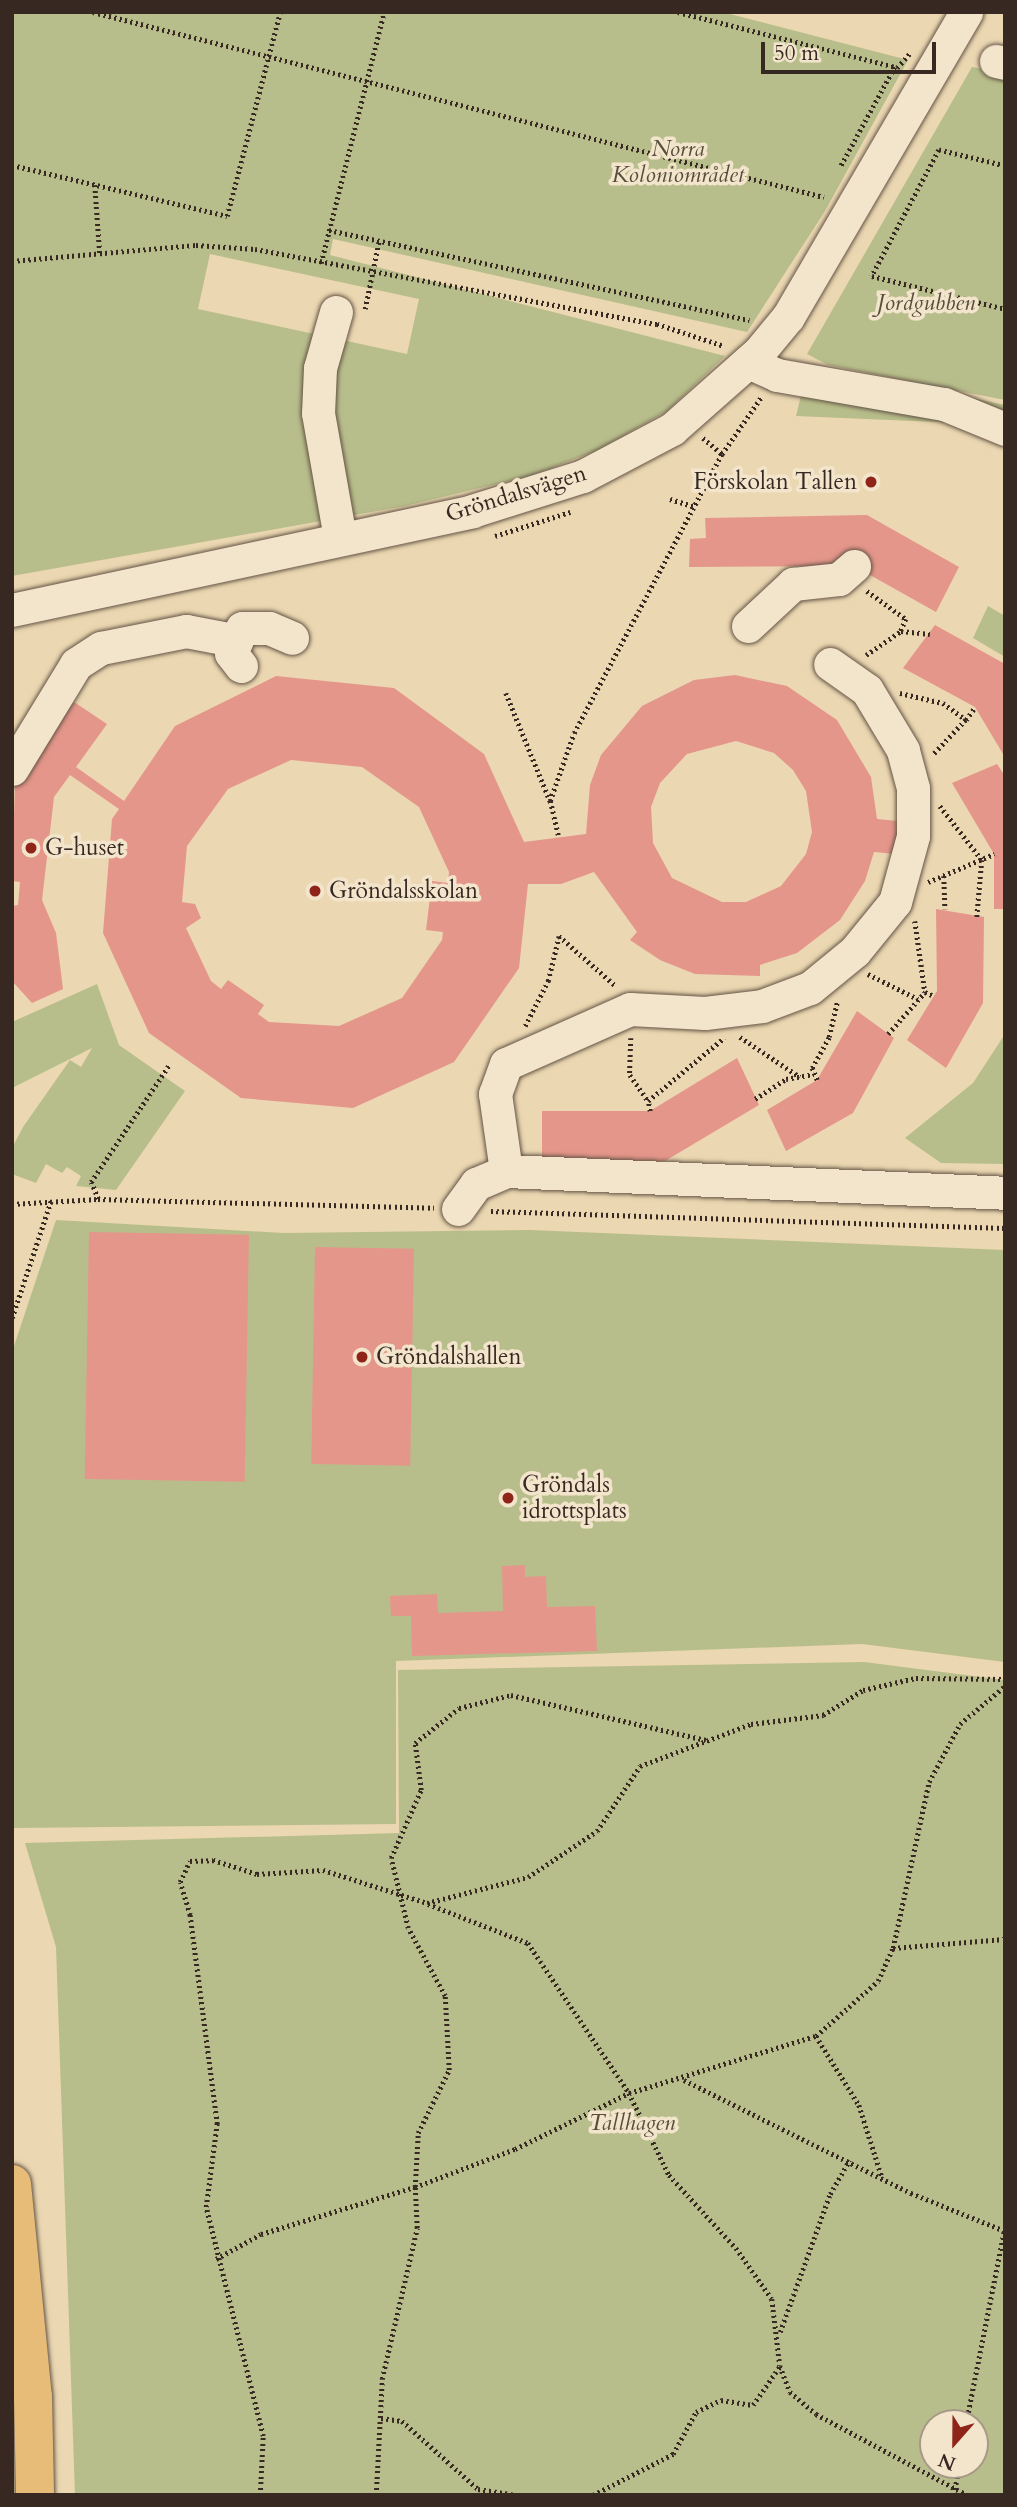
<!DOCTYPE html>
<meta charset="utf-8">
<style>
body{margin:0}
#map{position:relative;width:1017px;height:2507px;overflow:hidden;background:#ebd7b1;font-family:Cardo,serif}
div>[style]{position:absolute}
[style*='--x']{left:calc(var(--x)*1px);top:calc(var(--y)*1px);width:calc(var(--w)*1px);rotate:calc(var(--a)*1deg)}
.green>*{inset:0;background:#b8be8b}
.building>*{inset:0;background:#e5968a;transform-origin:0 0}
.path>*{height:4.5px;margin-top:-2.25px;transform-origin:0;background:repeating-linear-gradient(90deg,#372822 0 2px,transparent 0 5.5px)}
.roads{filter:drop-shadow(0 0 2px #645446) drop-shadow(0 0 2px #645446)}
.minor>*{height:33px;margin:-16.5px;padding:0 16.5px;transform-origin:16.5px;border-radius:16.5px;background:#f2e5cc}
.major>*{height:38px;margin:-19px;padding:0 19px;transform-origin:19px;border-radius:19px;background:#e6bc78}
.dots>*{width:19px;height:19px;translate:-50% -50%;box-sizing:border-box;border:4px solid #f2e5cc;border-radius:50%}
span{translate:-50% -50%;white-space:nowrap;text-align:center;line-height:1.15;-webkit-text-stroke:7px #f2e5cc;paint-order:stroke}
.park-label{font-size:23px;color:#574e3c;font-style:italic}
.poi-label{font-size:23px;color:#372822}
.right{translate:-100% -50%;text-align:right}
.left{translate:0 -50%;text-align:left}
.street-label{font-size:23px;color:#372822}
.frame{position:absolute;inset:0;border:14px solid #372822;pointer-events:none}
.north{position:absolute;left:919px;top:2409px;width:70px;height:70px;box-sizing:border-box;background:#f2e5cc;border:2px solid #a79988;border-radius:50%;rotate:201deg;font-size:19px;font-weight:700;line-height:28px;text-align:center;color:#372822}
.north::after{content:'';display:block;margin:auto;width:24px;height:32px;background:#8f2418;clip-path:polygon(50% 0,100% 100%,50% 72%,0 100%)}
.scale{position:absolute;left:761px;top:42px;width:175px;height:32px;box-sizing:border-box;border:4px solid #372822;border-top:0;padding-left:9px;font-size:21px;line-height:24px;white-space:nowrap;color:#372822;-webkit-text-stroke:5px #f2e5cc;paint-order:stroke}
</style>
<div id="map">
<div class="green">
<div style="clip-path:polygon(evenodd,12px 12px,722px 12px,908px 60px,825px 211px,747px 332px,333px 239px,330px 255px,725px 356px,667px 411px,598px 450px,530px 476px,405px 506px,12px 576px,12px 12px,210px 254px,419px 299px,407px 354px,198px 309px,210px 254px)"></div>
<div style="clip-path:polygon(972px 67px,1005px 73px,1005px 400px,828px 365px,807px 354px)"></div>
<div style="clip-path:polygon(803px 387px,946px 392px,1005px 405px,1005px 447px,960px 423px,796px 416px)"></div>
<div style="clip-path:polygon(988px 606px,1005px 616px,1005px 657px,973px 638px)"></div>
<div style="clip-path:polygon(97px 984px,119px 1045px,185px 1091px,116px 1190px,76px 1186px,81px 1176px,67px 1167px,62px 1173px,46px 1164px,36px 1183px,12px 1174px,12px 1148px,23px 1127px,70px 1060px,81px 1067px,92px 1048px,12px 1088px,12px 1022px)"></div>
<div style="clip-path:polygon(1005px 1034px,1005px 1164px,941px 1163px,905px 1138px,973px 1083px)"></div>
<div style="clip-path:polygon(56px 1220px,283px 1233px,530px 1230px,1005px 1250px,1005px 1662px,862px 1644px,396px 1661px,396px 1824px,14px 1828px,12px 1352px)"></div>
<div style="clip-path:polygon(evenodd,864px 1662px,1005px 1680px,1005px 2495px,75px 2495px,56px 1947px,25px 1843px,399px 1833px,398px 1670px,864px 1662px,975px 2423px,975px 2465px,933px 2465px,933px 2423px,975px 2423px)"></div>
</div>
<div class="building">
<div style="clip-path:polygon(867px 515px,959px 567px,936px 612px,854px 566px,689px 567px,690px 539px,706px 538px,705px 518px)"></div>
<div style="clip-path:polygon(935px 625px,1005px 664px,1003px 754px,975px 707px,903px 668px)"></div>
<div style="clip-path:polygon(evenodd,735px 675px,787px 686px,837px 720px,871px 777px,877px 819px,898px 821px,895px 854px,874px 852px,865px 881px,840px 920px,797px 953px,760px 965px,760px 976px,695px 974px,660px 960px,630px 940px,637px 932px,594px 872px,561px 884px,528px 884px,519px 968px,454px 1062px,353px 1108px,241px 1098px,149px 1033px,103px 933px,112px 819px,119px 809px,70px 775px,54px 797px,42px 900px,56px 933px,63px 989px,32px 1003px,12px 981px,12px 906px,18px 905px,20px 882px,12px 881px,15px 783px,74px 702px,107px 724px,76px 767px,124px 801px,175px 726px,276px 676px,394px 688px,484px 754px,524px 842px,586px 834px,590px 785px,601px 755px,642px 706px,694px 680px,735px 675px,736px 741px,774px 753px,793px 770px,806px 791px,812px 832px,806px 854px,781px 886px,746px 902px,722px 902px,672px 878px,653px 843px,651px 807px,660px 783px,687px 754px,736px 741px,735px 675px,291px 760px,362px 767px,419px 807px,449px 872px,448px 883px,432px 881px,426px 930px,443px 932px,442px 940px,402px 998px,339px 1026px,269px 1022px,258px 1014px,264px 1005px,228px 980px,221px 989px,211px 981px,186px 928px,201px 918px,195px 904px,182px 902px,187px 846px,228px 789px,291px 760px)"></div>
<div style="clip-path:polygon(997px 764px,1005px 776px,1005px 909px,994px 909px,994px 854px,952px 783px)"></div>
<div style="clip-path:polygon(936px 909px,984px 917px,983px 1003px,946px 1068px,907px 1040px,937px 991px)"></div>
<div style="clip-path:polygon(857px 1011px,894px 1038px,853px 1113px,786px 1151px,767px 1110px,817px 1080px)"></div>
<div style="clip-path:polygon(737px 1058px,759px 1105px,665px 1161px,542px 1162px,542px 1111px,650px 1111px)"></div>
<div style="left:89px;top:1232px;width:160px;height:247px;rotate:1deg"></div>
<div style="left:315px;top:1247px;width:99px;height:217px;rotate:1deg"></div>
<div style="clip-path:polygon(525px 1565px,525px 1577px,546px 1576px,547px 1607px,595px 1606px,597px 1651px,412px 1656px,411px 1616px,391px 1616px,390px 1596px,437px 1594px,438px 1613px,503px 1611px,502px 1566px)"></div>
</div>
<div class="path">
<div style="--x:93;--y:12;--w:754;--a:14.2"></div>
<div style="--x:678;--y:12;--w:224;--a:14.2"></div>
<div style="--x:895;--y:67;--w:115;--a:118.6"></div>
<div style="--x:897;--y:68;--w:20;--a:-49"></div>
<div style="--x:12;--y:165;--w:221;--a:13.3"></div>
<div style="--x:227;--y:216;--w:211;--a:-75.4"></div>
<div style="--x:1005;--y:166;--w:68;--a:-166.4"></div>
<div style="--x:939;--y:150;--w:143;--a:118"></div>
<div style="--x:872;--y:276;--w:137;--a:13.9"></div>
<div style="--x:95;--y:185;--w:69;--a:85.9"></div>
<div style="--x:329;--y:230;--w:430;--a:12.1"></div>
<div style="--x:12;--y:261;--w:185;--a:-5"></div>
<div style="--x:196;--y:245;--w:59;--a:3.9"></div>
<div style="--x:255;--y:249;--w:409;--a:10.6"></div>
<div style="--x:657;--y:324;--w:71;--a:18.2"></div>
<div style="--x:321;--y:263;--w:259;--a:-75.9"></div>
<div style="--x:365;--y:309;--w:69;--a:-78.4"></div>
<div style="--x:703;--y:438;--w:25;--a:40"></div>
<div style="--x:670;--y:499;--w:24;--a:17"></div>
<div style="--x:495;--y:536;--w:79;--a:-17.7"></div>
<div style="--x:867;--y:591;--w:48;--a:35.7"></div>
<div style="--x:906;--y:619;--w:13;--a:113"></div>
<div style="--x:866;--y:655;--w:42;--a:-34.4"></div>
<div style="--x:901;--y:631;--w:29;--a:6"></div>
<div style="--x:506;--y:693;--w:117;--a:67.8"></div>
<div style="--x:900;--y:693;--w:44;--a:13.1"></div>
<div style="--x:943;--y:703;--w:29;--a:36"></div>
<div style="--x:966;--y:720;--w:48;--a:133.3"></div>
<div style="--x:966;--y:720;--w:16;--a:-55"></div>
<div style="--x:940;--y:806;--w:68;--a:52.1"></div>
<div style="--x:982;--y:860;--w:57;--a:95"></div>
<div style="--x:558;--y:835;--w:35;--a:-103"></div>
<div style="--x:550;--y:801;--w:72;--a:-70.6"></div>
<div style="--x:574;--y:733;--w:316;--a:-62.1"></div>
<div style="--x:722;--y:454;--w:70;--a:-55.4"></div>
<div style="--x:944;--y:876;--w:33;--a:88"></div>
<div style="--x:928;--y:882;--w:72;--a:-23"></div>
<div style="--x:915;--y:921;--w:72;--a:82"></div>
<div style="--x:925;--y:992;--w:10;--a:24"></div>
<div style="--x:868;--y:974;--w:56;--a:26.6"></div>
<div style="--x:525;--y:1026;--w:51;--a:-62.9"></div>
<div style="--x:548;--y:981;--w:46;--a:-76.3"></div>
<div style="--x:559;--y:936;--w:76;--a:41.3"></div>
<div style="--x:888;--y:1034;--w:56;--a:-48.6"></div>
<div style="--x:740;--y:1037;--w:72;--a:33.7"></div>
<div style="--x:631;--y:1038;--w:37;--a:92"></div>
<div style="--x:630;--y:1075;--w:32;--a:55"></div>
<div style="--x:817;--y:1080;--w:13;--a:-113"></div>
<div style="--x:812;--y:1068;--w:35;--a:-61"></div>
<div style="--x:829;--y:1037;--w:37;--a:-77"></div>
<div style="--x:755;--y:1099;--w:37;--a:-33"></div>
<div style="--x:786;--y:1079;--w:28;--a:-10"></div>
<div style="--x:650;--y:1111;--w:10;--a:-101"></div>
<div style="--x:648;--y:1101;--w:99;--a:-39.7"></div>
<div style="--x:98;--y:1199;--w:18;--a:-112"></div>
<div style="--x:91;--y:1182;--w:141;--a:-56.3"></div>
<div style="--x:12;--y:1204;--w:86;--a:-3.3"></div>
<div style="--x:98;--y:1199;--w:336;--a:1.5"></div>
<div style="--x:491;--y:1211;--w:514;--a:1.89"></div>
<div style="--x:12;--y:1318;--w:123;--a:-71.6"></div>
<div style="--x:428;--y:1904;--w:107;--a:21.3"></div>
<div style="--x:528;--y:1943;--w:181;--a:56"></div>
<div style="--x:629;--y:2093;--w:91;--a:64"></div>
<div style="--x:669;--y:2175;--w:99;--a:47.5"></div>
<div style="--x:736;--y:2248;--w:62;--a:54.8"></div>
<div style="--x:772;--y:2299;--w:67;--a:83.2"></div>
<div style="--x:780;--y:2366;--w:28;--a:69"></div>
<div style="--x:790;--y:2392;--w:34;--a:40"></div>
<div style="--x:816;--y:2414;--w:171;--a:28.2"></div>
<div style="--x:893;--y:1948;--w:112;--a:-4.6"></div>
<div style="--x:816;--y:2036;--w:81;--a:58.1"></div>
<div style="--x:859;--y:2105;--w:76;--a:72.3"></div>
<div style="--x:684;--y:2080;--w:254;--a:26.5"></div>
<div style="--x:911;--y:2193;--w:101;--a:22"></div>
<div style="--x:216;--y:2259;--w:51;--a:-29.1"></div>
<div style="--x:261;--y:2234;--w:161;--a:-17"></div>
<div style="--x:415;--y:2187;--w:54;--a:-86.8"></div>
<div style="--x:418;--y:2133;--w:70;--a:-63.8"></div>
<div style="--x:449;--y:2070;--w:74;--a:-93.1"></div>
<div style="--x:445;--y:1996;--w:77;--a:-118.6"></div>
<div style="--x:408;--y:1928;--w:72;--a:-103.7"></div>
<div style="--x:391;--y:1858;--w:74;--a:-66.2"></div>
<div style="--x:421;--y:1790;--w:47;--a:-97.3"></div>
<div style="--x:415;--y:1743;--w:56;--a:-38.5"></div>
<div style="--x:459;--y:1708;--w:54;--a:-14"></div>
<div style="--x:511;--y:1695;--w:200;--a:13"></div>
<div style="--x:780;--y:2332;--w:147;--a:-70.1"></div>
<div style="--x:830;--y:2194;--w:39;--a:-60"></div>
<div style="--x:381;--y:2418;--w:21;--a:8"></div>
<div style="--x:402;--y:2421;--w:102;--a:41.8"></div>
<div style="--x:478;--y:2489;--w:36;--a:9"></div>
<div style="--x:966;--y:2423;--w:196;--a:-78.8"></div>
<div style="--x:260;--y:2495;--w:59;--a:-87.1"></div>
<div style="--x:263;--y:2436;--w:236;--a:-104"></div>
<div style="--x:206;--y:2207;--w:84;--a:-82.5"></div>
<div style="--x:217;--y:2124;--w:211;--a:-97.4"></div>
<div style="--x:190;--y:1915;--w:34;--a:-107"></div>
<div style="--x:180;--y:1882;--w:23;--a:-65"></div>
<div style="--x:190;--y:1861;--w:23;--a:-2"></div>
<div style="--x:213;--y:1860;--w:46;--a:17.7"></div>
<div style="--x:257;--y:1874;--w:66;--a:-3.5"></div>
<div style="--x:323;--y:1870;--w:109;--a:17.6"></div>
<div style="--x:427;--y:1903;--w:104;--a:-14.4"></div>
<div style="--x:528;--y:1877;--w:83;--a:-33.7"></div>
<div style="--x:597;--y:1831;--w:78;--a:-56.5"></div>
<div style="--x:640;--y:1766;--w:119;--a:-20.7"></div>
<div style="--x:751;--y:1724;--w:73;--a:-7.1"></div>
<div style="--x:823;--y:1715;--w:47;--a:-32"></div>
<div style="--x:863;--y:1690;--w:54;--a:-12.8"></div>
<div style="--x:916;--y:1678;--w:89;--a:0.6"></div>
<div style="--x:376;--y:2495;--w:116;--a:-87"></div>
<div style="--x:382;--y:2379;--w:155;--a:-76.9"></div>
<div style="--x:417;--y:2228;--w:41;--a:-92.8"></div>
<div style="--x:415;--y:2187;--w:107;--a:-20.8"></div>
<div style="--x:515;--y:2149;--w:127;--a:-26.2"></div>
<div style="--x:629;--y:2093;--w:195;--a:-17"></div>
<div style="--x:816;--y:2036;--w:83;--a:-41.6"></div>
<div style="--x:878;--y:1981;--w:36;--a:-66"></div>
<div style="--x:893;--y:1948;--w:170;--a:-77.8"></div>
<div style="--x:929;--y:1782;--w:66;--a:-61.9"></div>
<div style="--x:960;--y:1724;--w:59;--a:-40.2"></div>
<div style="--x:593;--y:2495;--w:90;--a:-27.1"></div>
<div style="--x:673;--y:2454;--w:48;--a:-61.3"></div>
<div style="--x:696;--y:2412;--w:28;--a:-26"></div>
<div style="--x:721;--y:2400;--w:32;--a:9"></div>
<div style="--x:753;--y:2405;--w:47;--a:-55.3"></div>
<div style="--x:954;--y:2495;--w:30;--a:-81"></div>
</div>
<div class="roads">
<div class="minor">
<div style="--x:996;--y:61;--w:9;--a:13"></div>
<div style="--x:336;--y:312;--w:58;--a:105.9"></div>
<div style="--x:320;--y:368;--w:45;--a:92.5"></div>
<div style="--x:318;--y:413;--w:127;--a:80"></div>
<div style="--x:748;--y:362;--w:32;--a:24"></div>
<div style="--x:777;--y:375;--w:169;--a:9.9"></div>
<div style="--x:944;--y:404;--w:66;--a:22.3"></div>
<div style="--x:12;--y:610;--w:471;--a:-12.1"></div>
<div style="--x:472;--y:511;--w:116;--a:-17.5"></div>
<div style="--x:583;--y:476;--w:101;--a:-27.8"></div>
<div style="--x:672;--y:429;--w:116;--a:-41.5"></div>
<div style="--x:759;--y:352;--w:45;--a:-50.4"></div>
<div style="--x:788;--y:317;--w:353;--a:-59.7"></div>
<div style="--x:748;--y:626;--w:62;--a:-43"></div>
<div style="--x:793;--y:584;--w:46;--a:-6.2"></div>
<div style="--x:839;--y:579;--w:20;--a:-41"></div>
<div style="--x:241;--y:666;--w:16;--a:-128"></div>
<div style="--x:231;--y:653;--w:27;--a:-66"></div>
<div style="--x:242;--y:628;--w:27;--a:0"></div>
<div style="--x:269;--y:628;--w:25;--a:23"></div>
<div style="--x:12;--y:769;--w:123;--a:-58.6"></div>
<div style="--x:76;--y:664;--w:30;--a:-33"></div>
<div style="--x:101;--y:648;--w:87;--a:-11.3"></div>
<div style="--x:186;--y:631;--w:48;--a:10.8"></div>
<div style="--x:506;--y:1171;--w:78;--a:-98.1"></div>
<div style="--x:495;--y:1094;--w:32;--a:-70"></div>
<div style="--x:506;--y:1064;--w:136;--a:-23.9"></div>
<div style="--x:630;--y:1009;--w:75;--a:3.1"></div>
<div style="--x:705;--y:1013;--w:57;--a:-7"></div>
<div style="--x:762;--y:1006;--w:51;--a:-20.6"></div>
<div style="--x:810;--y:988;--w:58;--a:-39.4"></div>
<div style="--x:855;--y:951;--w:63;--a:-50.8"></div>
<div style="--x:895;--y:902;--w:68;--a:-74.7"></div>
<div style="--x:913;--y:836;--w:48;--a:-90"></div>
<div style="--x:913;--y:788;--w:39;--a:-105"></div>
<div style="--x:903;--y:750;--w:70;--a:-121"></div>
<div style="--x:867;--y:690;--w:45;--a:-144.9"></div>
<div style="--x:458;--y:1209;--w:31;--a:-54"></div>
<div style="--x:476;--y:1184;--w:33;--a:-23"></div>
<div style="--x:506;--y:1171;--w:499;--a:2.5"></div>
</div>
<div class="major">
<div style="--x:12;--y:2184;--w:214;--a:84.4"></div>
<div style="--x:33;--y:2397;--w:98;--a:88.8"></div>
</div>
</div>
<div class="dots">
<div style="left:871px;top:482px;background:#8f2418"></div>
<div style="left:31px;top:848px;background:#8f2418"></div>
<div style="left:315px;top:891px;background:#8f2418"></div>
<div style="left:362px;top:1357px;background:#8f2418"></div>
<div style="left:508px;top:1498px;background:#8f2418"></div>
</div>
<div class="park-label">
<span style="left:678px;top:162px">Norra<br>Koloniområdet</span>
<span style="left:926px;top:303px">Jordgubben</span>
<span style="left:632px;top:2123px">Tallhagen</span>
</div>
<div class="poi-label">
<span class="right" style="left:857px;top:482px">Förskolan Tallen</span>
<span class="left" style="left:45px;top:848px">G-huset</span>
<span class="left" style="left:329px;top:891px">Gröndalsskolan</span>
<span class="left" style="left:376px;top:1357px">Gröndalshallen</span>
<span class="left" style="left:522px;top:1498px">Gröndals<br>idrottsplats</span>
</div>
<div class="street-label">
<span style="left:516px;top:494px;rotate:-17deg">Gröndalsvägen</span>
</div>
<div class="frame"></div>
<div class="north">N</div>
<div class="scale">50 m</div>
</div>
